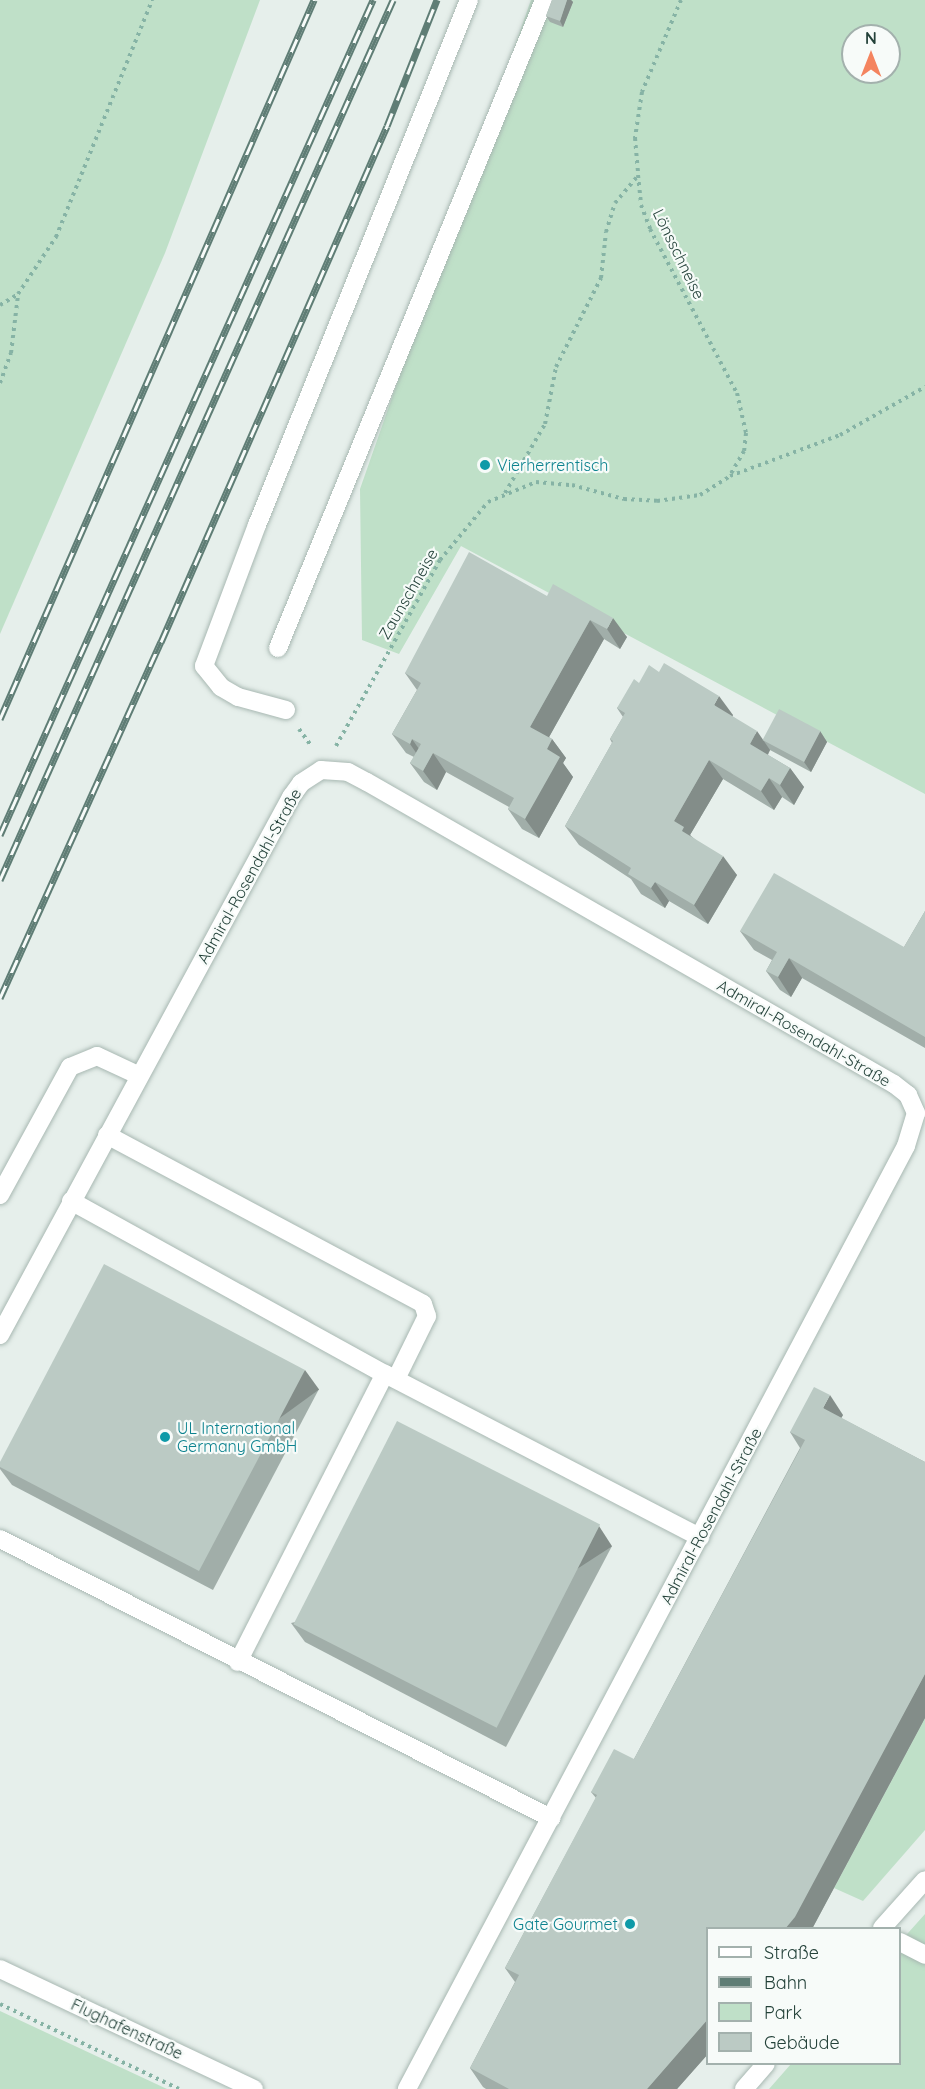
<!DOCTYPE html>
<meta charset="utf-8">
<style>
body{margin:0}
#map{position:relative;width:925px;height:2089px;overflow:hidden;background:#e6efeb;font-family:Quicksand,sans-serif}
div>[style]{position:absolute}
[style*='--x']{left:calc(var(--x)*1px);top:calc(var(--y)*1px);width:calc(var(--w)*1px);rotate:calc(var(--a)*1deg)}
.green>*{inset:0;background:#bfe0c8}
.path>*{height:4px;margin-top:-2px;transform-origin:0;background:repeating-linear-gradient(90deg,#86b3a5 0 3px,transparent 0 7.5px)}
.roads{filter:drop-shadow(0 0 2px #a8b8b2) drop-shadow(0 0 2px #a8b8b2)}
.minor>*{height:18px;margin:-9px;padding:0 9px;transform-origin:9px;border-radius:9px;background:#fff}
.rail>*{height:7px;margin-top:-3.5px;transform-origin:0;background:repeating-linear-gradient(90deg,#f7fbf9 0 14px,#5f7d75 0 28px);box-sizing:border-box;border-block:2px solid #5f7d75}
.wall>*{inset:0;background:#a1aea9}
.shaded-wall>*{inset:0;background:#838d89;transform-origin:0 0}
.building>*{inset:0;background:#bbcac4;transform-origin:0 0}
.dots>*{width:16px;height:16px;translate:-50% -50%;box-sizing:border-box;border:3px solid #f7fbf9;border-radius:50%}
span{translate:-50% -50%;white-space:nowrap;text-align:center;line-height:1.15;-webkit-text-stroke:4.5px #f7fbf9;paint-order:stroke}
.street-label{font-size:16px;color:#24423a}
.culture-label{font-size:16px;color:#0d838f}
.left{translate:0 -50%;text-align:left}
.right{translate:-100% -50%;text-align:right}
.legend{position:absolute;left:706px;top:1927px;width:195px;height:138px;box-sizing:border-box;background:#f7fbf9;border:2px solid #a3b1ad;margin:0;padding:8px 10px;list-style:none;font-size:18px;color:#24423a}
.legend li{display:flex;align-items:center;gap:12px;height:30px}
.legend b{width:30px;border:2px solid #a3b1ad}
.north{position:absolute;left:841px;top:24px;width:60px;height:60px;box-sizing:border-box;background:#f7fbf9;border:2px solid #a3b1ad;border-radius:50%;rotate:0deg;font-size:16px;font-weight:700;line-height:24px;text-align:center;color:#24423a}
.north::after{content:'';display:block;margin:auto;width:21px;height:27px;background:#f4845f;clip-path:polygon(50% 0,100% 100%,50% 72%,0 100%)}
</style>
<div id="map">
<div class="green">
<div style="clip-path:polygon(0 0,260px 0,165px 253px,0 634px)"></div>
<div style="clip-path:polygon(evenodd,531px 0,925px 0,925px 794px,461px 546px,399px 654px,362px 640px,360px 489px,531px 0,853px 36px,889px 36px,889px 72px,853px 72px,853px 36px)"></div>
<div style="clip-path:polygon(925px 1718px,925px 1830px,863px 1901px,834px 1888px)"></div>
<div style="clip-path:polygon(925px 1914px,925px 2089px,769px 2089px,791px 2064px,900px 2064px,900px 1942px)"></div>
<div style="clip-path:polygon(0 2011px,167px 2089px,0 2089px)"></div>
</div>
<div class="path">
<div style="--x:681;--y:0;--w:100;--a:113"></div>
<div style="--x:642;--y:92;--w:47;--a:98.7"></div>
<div style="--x:635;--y:138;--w:37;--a:85"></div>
<div style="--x:638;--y:175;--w:30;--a:84"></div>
<div style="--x:641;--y:205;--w:26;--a:69"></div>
<div style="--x:650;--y:229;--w:186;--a:62.1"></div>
<div style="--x:737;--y:393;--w:41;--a:77.3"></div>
<div style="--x:746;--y:433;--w:18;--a:96"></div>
<div style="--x:744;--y:451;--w:28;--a:120"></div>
<div style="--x:0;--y:305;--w:21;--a:-31"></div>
<div style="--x:18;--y:294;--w:69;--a:-56.3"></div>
<div style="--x:56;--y:237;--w:256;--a:-67.9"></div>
<div style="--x:0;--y:383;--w:32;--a:-70"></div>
<div style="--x:11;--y:353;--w:58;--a:-83.1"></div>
<div style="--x:505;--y:493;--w:80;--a:-59.9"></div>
<div style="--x:545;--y:424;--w:58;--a:-79.1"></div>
<div style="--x:556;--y:367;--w:100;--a:-63.2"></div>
<div style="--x:601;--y:278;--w:46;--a:-83.8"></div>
<div style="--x:606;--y:232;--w:30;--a:-73"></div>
<div style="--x:615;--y:203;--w:35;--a:-50"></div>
<div style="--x:299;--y:729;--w:22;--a:54"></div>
<div style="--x:336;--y:746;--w:213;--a:-60.8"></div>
<div style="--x:440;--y:560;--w:75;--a:-50.4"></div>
<div style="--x:488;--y:502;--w:52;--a:-22.6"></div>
<div style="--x:536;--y:482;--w:36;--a:5"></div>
<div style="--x:572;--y:485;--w:54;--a:15.1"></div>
<div style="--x:624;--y:499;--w:33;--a:3"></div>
<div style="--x:657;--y:501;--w:43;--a:-7.9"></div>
<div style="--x:700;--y:495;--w:36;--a:-32"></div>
<div style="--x:730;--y:476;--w:117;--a:-20.4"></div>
<div style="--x:840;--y:435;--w:98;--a:-29.5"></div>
<div style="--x:0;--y:2004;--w:198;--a:25.4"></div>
</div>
<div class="roads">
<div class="minor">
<div style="--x:278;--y:648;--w:700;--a:-67.68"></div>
<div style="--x:286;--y:710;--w:50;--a:-164.8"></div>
<div style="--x:238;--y:697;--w:20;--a:-150"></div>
<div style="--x:221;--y:687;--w:27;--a:-129"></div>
<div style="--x:204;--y:666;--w:151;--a:-69.4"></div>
<div style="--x:257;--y:525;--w:566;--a:-68.01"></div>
<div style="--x:107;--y:1135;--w:358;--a:28.1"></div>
<div style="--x:423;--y:1304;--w:13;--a:72"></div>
<div style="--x:427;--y:1316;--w:70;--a:116.2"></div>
<div style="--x:0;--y:1195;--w:146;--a:-61.3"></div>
<div style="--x:70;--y:1067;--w:29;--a:-22"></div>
<div style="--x:97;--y:1056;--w:47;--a:24.9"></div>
<div style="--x:71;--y:1201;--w:359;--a:28.9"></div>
<div style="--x:385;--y:1374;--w:355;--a:27.4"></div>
<div style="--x:0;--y:1335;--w:612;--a:-61.59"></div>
<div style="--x:291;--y:797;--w:17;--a:-54"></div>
<div style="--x:301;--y:783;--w:24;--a:-33"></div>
<div style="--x:321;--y:770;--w:27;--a:4"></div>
<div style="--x:348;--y:772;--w:21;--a:28"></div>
<div style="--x:367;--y:782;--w:607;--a:29.82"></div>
<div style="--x:894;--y:1084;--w:18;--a:38"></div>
<div style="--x:908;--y:1095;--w:20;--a:66"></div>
<div style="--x:916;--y:1113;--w:34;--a:107"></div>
<div style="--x:906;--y:1146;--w:1067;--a:117.89"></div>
<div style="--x:0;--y:1539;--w:618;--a:26.86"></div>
<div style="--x:238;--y:1662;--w:323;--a:-63"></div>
<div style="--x:882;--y:1928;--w:64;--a:-48.1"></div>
<div style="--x:900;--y:1942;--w:28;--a:27"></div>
<div style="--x:0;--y:1969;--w:281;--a:25.3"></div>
<div style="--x:744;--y:2089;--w:33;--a:-49"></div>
</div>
</div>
<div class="rail">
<div style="--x:0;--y:719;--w:785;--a:-66.41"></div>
<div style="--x:0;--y:835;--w:915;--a:-65.93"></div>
<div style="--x:0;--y:880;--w:964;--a:-65.93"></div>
<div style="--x:0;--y:998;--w:391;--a:-65.7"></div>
<div style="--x:161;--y:642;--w:563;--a:-66.35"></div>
<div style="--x:387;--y:126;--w:136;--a:-68.4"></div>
</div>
<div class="wall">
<div style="clip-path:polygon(552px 0,571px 0,573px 2px,563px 27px,550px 22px,546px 16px)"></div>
<div style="clip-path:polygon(547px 596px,627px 637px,620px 649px,604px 639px,549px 737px,552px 739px,566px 758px,563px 763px,573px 777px,539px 838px,522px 829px,508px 809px,509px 807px,446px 772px,437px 790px,424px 782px,410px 763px,414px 757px,406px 753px,392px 734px,417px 690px,405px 673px)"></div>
<div style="clip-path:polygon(639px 683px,733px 715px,732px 716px,763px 740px,820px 731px,827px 742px,811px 772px,770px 750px,768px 755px,790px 768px,804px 787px,794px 805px,782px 797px,774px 810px,723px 779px,690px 835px,737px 875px,708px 924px,669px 901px,665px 908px,641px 894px,631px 879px,579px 845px,565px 826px,612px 743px,610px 739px,623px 717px,617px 708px)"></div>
<div style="clip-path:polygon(925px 911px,925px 1048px,802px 978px,791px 997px,780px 990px,766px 971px,772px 960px,754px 950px,740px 931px,904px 947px)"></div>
<div style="clip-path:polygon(319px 1389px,213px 1590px,12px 1485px,0 1469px,0 1462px)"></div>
<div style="clip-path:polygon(843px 1415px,841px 1418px,925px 1462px,925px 1718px,812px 1929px,708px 1929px,708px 2054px,677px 2089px,486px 2089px,483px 2087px,470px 2068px,515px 1982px,505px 1968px,596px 1798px,591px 1792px,634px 1759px,800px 1448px,790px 1432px)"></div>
<div style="clip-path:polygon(612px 1546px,506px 1747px,305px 1642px,291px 1623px)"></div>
</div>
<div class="shaded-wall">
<div style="clip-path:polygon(567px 0,571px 0,573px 2px,563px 27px,560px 21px)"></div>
<div style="clip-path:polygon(613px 618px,627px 637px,620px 649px,607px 629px)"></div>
<div style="clip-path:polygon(590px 620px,604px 639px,544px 746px,530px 727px)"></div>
<div style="clip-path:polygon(719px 696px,733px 715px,728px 724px,714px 705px)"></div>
<div style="clip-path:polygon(757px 731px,770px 750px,763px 763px,750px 744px)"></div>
<div style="clip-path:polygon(820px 731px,827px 742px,811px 772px,804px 762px)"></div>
<div style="clip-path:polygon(412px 739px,426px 759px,423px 763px,410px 744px)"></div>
<div style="clip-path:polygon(552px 739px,566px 758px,563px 763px,573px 777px,539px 838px,525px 819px,547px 749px)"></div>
<div style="clip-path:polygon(433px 753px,446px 772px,437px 790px,423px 771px)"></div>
<div style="clip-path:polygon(709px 760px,723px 779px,690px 835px,698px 846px,695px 850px,674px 821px)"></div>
<div style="clip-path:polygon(790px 768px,804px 787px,794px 805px,780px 785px)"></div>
<div style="clip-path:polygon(769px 778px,782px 797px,774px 810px,761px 791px)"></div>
<div style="clip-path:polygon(723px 856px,737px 875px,708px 924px,694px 905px)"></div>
<div style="clip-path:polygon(655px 882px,669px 901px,665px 908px,651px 888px)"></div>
<div style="clip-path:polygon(789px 958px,802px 978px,791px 997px,778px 977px)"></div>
<div style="left:305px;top:1370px;width:24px;height:227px;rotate:54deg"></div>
<div style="clip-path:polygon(830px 1395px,843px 1415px,836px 1427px,823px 1408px)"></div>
<div style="left:599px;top:1526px;width:24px;height:228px;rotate:57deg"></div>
<div style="clip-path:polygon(925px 1674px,925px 1718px,812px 1929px,785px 1929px)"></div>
<div style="clip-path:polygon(708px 2019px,708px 2054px,677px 2089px,647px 2089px)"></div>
</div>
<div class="building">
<div style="clip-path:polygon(552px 0,567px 0,560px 21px,546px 16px)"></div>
<div style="clip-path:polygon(469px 552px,547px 596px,553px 584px,613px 618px,607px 629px,590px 620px,530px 727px,552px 739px,547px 749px,560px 757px,525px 819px,508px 809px,514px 798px,433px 753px,423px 771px,410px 763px,421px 744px,412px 739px,410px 744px,392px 734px,421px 683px,405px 673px)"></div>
<div style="clip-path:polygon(664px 663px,719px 696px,714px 705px,757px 731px,750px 744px,790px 768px,780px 785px,769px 778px,761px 791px,709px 760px,674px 821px,684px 827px,682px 831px,723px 856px,694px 905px,655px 882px,651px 888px,628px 874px,631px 868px,565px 826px,613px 741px,610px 739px,625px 713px,617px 708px,634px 679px,639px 683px,649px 665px,659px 672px)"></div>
<div style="left:779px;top:709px;width:47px;height:35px;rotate:28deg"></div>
<div style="clip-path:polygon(774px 873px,904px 947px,925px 911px,925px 1037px,789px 958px,778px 977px,766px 971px,777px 952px,740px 931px)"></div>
<div style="clip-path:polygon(104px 1264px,305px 1370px,199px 1571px,0 1467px,0 1462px)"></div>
<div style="clip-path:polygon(814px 1387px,830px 1395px,823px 1408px,925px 1462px,925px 1674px,795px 1917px,785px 1929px,708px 1929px,708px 2019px,647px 2089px,509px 2089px,470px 2068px,519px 1975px,505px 1968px,597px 1795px,591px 1792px,614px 1749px,634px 1759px,805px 1440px,790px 1432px)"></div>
<div style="left:397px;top:1421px;width:228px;height:228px;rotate:27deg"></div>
</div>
<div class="dots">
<div style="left:485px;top:465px;background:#0f9aa8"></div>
<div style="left:165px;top:1437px;background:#0f9aa8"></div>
<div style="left:630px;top:1924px;background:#0f9aa8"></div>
</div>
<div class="street-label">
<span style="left:679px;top:254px;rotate:64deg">Lönsschneise</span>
<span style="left:408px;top:594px;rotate:-60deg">Zaunschneise</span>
<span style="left:249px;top:876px;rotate:-61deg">Admiral-Rosendahl-Straße</span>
<span style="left:804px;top:1033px;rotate:30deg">Admiral-Rosendahl-Straße</span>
<span style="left:711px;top:1516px;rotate:-62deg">Admiral-Rosendahl-Straße</span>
<span style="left:127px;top:2029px;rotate:25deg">Flughafenstraße</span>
</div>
<div class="culture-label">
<span class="left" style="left:497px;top:465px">Vierherrentisch</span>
<span class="left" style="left:177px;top:1437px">UL International<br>Germany GmbH</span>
<span class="right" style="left:618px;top:1924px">Gate Gourmet</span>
</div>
<ul class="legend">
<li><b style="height:8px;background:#fff"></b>Straße</li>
<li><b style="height:8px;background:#5f7d75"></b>Bahn</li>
<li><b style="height:16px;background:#bfe0c8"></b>Park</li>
<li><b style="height:16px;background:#bbcac4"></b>Gebäude</li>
</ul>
<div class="north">N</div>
</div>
